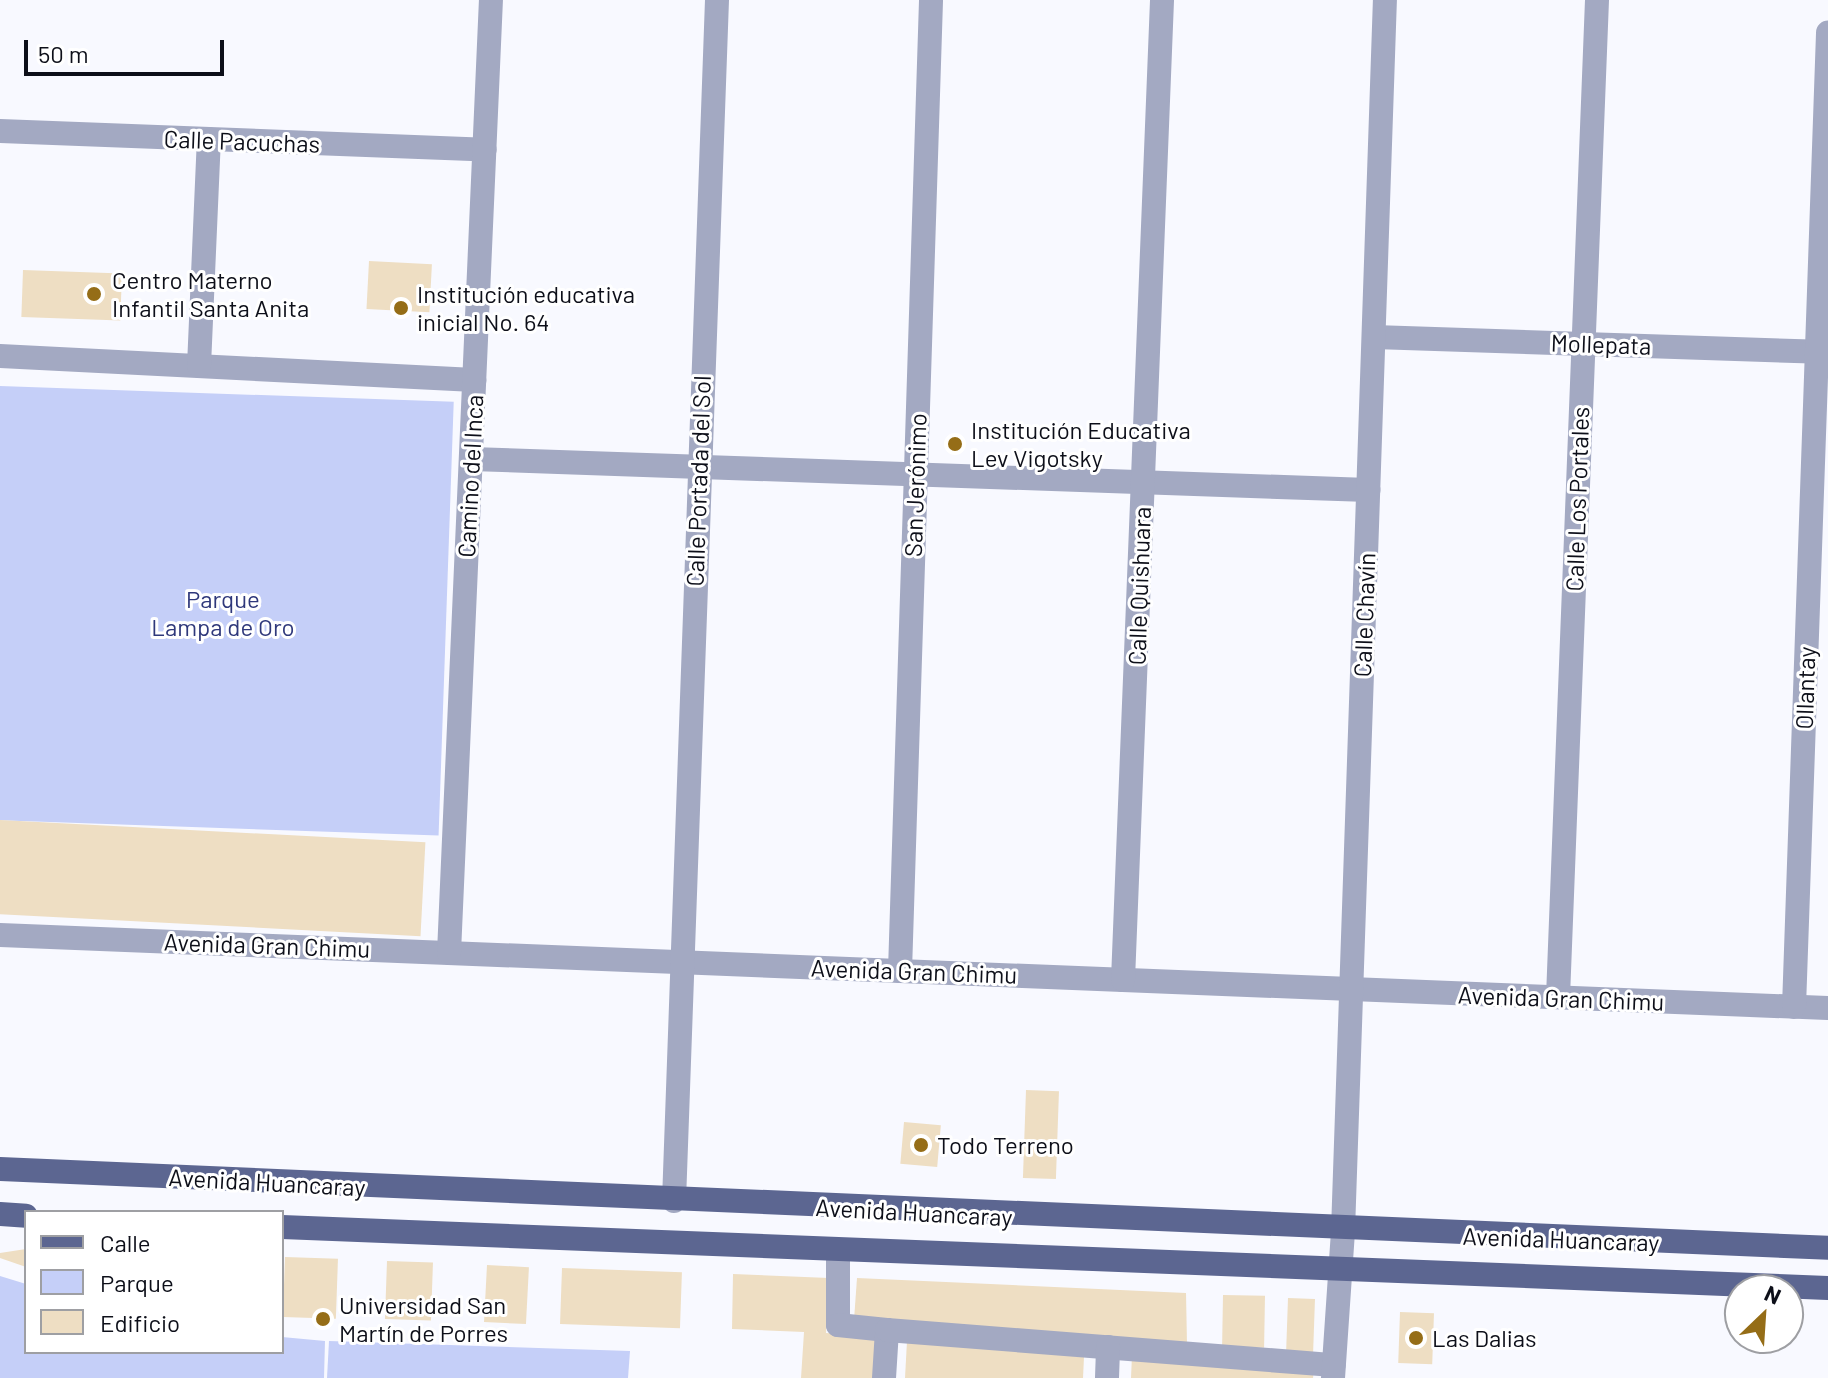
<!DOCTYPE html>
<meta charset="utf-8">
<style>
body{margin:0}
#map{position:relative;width:1828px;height:1378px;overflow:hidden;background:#f8f9ff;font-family:Barlow,sans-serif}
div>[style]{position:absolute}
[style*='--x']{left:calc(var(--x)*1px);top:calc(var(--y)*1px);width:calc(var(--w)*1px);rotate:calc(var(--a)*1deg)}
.green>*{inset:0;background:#c5cff8;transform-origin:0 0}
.building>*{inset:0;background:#eedec3;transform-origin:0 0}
.pedestrian>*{height:24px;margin:-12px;padding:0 12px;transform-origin:12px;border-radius:12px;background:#a3a9c2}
.minor>*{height:24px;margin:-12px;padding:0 12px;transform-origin:12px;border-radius:12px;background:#a3a9c2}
.tertiary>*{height:24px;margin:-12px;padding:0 12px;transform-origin:12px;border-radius:12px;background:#a3a9c2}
.primary>*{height:24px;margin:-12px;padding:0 12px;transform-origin:12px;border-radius:12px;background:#5c6691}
.dots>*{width:22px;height:22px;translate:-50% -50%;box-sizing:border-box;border:4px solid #fff;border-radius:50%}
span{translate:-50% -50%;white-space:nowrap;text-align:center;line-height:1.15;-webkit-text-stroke:6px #fff;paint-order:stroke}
.street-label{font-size:24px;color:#0d0f19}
.poi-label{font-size:24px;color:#0d0f19}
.left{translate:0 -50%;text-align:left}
.park-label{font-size:24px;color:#2f387b}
.legend{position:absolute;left:24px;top:1210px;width:260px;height:144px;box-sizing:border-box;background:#fff;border:2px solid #9e9fa3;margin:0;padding:10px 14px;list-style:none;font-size:24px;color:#0d0f19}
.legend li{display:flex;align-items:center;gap:16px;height:40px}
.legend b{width:40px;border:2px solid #9e9fa3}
.north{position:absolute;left:1724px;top:1274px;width:80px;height:80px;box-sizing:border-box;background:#fff;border:2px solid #9e9fa3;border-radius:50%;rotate:25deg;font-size:22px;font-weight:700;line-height:32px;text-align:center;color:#0d0f19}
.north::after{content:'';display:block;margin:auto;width:28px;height:36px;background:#956d17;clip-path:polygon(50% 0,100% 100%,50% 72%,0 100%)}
.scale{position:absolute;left:24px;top:40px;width:200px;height:36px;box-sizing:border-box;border:4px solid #0d0f19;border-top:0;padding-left:10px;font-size:24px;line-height:28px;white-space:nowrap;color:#0d0f19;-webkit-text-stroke:6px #fff;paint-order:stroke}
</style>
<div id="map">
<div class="green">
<div style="left:0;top:386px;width:454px;height:434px;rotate:2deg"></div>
<div style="clip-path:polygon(0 1276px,26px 1284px,26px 1352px,282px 1352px,282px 1337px,325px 1341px,324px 1378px,0 1378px)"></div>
<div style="clip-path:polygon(329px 1341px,630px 1351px,628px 1378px,327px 1378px)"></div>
</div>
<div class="building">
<div style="left:369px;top:261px;width:63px;height:48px;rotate:3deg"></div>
<div style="left:23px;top:270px;width:99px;height:47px;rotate:2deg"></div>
<div style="left:0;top:820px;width:426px;height:94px;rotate:3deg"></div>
<div style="left:1026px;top:1090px;width:33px;height:88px;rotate:2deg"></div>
<div style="left:904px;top:1122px;width:37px;height:42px;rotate:5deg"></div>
<div style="clip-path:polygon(26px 1249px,26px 1267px,0 1258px,0 1253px)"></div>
<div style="left:285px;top:1257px;width:53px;height:60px;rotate:2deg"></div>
<div style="left:387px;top:1261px;width:46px;height:58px;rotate:2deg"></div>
<div style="left:487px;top:1265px;width:42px;height:57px;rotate:3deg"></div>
<div style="left:562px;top:1268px;width:120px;height:56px;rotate:2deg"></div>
<div style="clip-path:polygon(733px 1274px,829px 1278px,826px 1333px,877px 1336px,875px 1378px,801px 1378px,804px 1332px,732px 1329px)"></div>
<div style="clip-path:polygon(857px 1278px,1186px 1293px,1187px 1344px,854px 1320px)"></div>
<div style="left:1223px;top:1295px;width:42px;height:52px;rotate:1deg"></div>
<div style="left:1288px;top:1298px;width:27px;height:54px;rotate:2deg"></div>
<div style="left:1400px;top:1312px;width:34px;height:51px;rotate:2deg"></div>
<div style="clip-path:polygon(907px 1341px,1084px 1357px,1083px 1378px,905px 1378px)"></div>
<div style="clip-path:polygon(1132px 1355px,1314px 1369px,1313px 1378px,1131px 1378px)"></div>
</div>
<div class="pedestrian">
<div style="--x:1374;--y:337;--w:454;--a:1.9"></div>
<div style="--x:0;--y:356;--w:475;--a:2.9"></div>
<div style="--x:199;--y:366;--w:227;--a:-87.5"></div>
<div style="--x:471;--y:459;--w:898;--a:1.98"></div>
<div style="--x:838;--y:1250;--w:75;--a:90"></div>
<div style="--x:838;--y:1325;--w:49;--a:5.8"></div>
</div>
<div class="minor">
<div style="--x:0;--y:131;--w:485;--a:2.2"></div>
<div style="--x:0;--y:935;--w:1829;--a:2.29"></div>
<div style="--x:449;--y:953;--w:954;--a:-87.48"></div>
<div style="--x:900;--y:971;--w:971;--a:-88.17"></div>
<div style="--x:1123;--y:980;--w:981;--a:-87.72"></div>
<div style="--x:1558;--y:997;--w:998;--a:-87.76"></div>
<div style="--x:1794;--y:1007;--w:975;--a:-88"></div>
<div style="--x:674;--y:1201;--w:1202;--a:-87.95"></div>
<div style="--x:1343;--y:1231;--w:1232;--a:-88.05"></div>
<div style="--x:884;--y:1378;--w:48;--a:-86.4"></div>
<div style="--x:887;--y:1330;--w:448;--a:4.5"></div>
<div style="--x:1107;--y:1378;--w:31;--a:-88"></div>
</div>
<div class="tertiary">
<div style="--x:1333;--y:1378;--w:147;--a:-86.1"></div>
</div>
<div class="primary">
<div style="--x:0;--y:1169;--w:1830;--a:2.47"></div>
<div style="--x:0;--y:1214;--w:26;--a:4"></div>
<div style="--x:282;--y:1227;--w:1547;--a:2.26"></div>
</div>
<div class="dots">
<div style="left:94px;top:294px;background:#956d17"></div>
<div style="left:401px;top:308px;background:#956d17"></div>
<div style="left:955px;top:444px;background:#956d17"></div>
<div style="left:921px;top:1145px;background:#956d17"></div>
<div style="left:323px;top:1319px;background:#956d17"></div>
<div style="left:1416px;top:1338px;background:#956d17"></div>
</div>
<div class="street-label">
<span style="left:242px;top:141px;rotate:2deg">Calle Pacuchas</span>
<span style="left:1601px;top:344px;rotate:2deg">Mollepata</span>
<span style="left:470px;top:476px;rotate:-87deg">Camino del Inca</span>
<span style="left:698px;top:481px;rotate:-88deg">Calle Portada del Sol</span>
<span style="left:915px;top:485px;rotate:-88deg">San Jerónimo</span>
<span style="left:1577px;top:499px;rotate:-88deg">Calle Los Portales</span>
<span style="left:1139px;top:586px;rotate:-88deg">Calle Quishuara</span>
<span style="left:1364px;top:615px;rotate:-88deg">Calle Chavín</span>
<span style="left:1805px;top:688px;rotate:-88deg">Ollantay</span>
<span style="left:267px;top:945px;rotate:2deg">Avenida Gran Chimu</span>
<span style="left:914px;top:971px;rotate:2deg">Avenida Gran Chimu</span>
<span style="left:1561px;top:998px;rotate:2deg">Avenida Gran Chimu</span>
<span style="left:267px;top:1182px;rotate:3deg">Avenida Huancaray</span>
<span style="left:914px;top:1212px;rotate:3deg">Avenida Huancaray</span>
<span style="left:1561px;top:1239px;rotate:2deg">Avenida Huancaray</span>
</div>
<div class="poi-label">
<span class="left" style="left:112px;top:294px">Centro Materno<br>Infantil Santa Anita</span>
<span class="left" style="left:417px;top:308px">Institución educativa<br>inicial No. 64</span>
<span class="left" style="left:971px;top:444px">Institución Educativa<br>Lev Vigotsky</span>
<span class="left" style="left:937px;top:1145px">Todo Terreno</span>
<span class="left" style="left:339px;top:1319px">Universidad San<br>Martín de Porres</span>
<span class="left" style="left:1432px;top:1338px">Las Dalias</span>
</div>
<div class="park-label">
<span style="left:223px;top:613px">Parque<br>Lampa de Oro</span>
</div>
<ul class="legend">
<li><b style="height:10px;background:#5c6691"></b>Calle</li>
<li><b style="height:22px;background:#c5cff8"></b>Parque</li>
<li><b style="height:22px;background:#eedec3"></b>Edificio</li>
</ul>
<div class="north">N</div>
<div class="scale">50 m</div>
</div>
